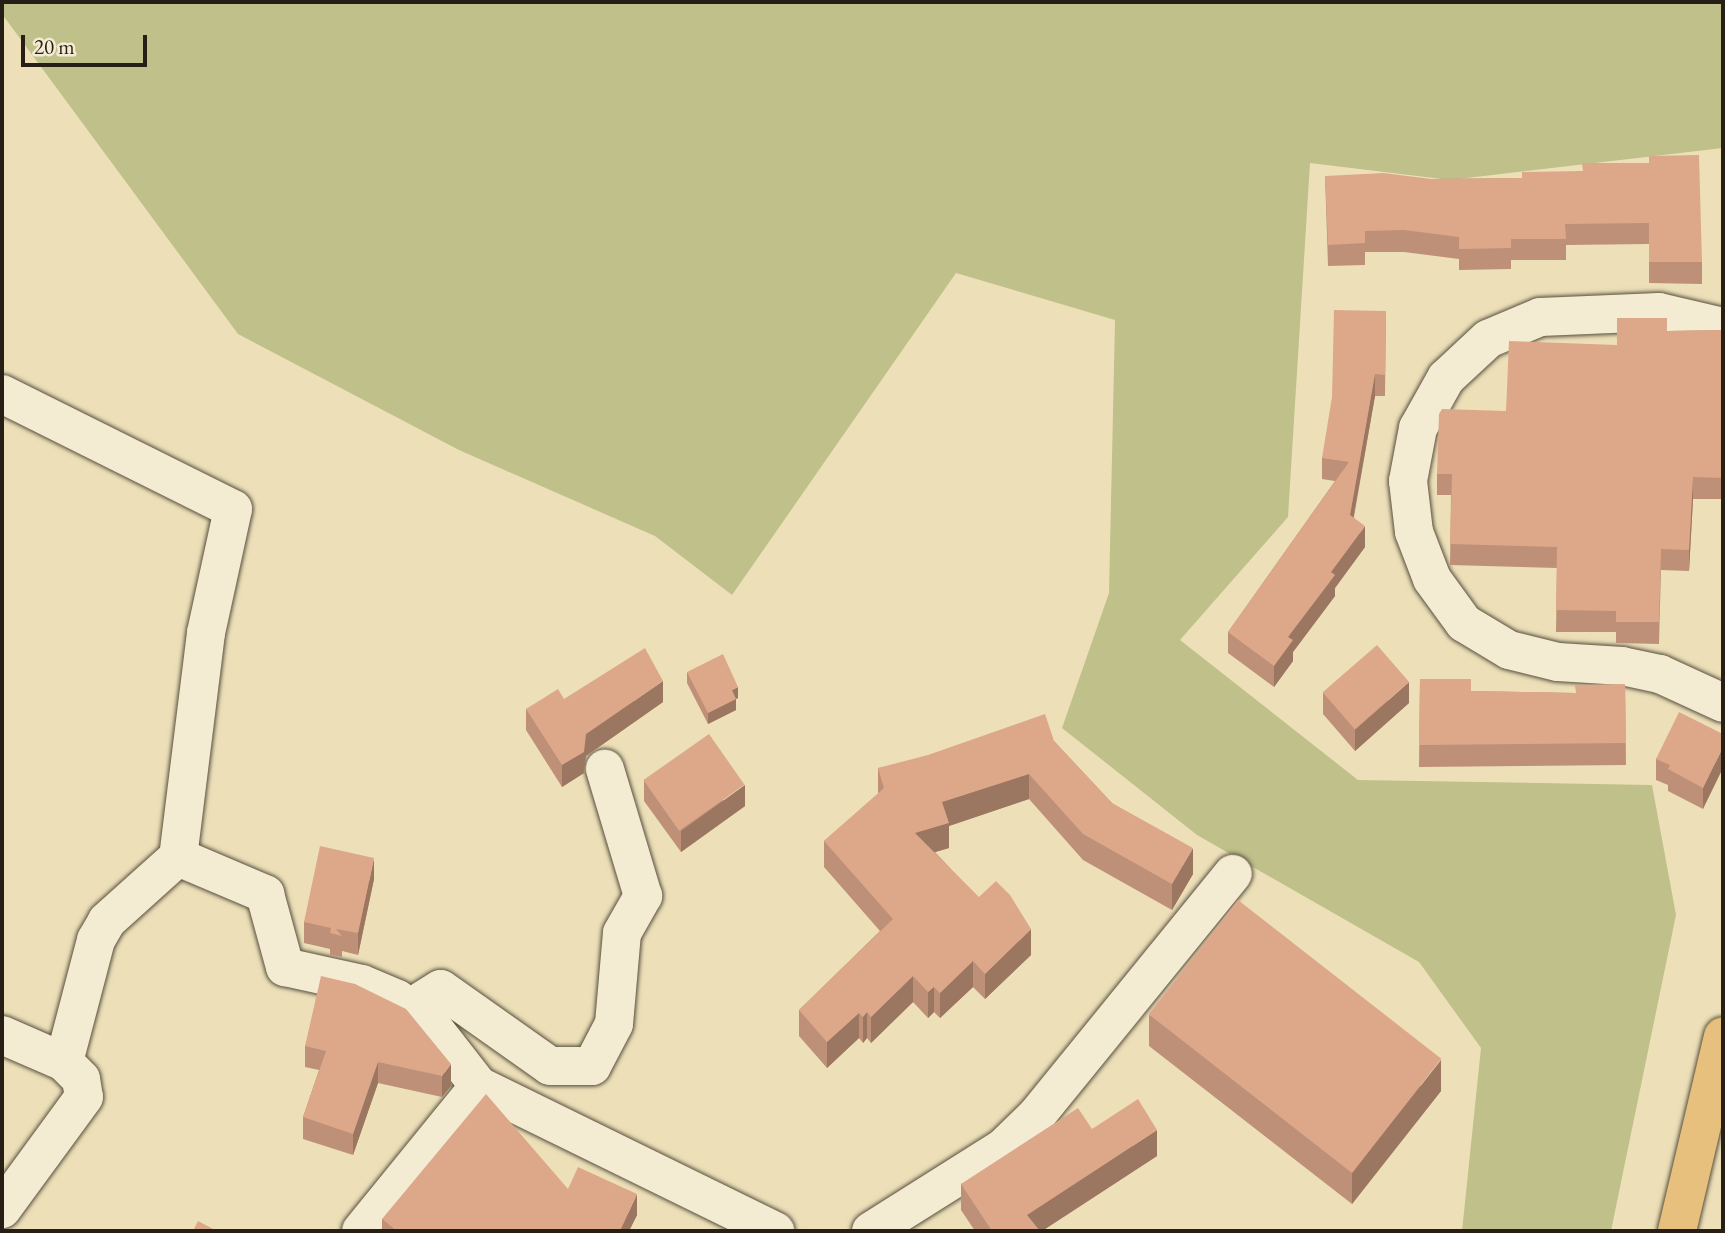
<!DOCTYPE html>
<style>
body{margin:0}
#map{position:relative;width:1725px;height:1233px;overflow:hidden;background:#ede0b9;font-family:"EB Garamond",serif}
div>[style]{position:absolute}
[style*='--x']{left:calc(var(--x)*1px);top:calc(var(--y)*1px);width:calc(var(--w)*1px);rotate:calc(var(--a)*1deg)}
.green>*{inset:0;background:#c0c08a}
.roads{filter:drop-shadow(0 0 2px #584f3e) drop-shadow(0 0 2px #584f3e)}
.minor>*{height:38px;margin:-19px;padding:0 19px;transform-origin:19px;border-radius:19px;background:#f3ebd2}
.major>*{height:38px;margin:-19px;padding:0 19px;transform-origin:19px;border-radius:19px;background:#e6c07c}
.wall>*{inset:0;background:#be9077}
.shaded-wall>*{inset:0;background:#9b7661}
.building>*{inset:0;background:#dda88a;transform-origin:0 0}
span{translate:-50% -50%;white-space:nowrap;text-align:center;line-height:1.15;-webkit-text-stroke:5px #f3ebd2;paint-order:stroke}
.frame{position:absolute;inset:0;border:4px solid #271f15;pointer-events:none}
.scale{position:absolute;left:21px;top:35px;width:126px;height:32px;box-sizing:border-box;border:4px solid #271f15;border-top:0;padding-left:9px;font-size:21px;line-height:24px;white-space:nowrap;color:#271f15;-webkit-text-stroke:5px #f3ebd2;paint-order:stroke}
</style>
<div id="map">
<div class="green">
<div style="clip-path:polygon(2px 2px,1723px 2px,1723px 148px,1450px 180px,1310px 163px,1288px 517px,1180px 640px,1358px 780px,1652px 785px,1676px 915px,1611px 1231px,1462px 1231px,1481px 1048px,1419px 962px,1197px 835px,1062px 728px,1109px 593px,1115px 320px,956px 273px,732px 595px,655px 536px,459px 450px,238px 334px,2px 14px)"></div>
</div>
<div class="roads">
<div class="minor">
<div style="--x:1723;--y:327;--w:66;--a:-166.8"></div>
<div style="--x:1659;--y:312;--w:119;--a:177.6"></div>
<div style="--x:1540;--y:317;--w:56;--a:157.1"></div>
<div style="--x:1488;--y:339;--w:57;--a:137.1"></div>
<div style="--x:1446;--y:378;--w:57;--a:119.2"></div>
<div style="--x:1418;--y:428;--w:54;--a:100.7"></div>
<div style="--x:1408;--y:481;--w:51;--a:83.3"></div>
<div style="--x:1414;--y:532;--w:50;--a:69"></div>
<div style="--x:1432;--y:579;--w:54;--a:54"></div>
<div style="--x:1464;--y:623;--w:52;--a:31"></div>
<div style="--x:1509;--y:650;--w:50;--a:13.8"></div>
<div style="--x:1558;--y:662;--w:64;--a:3.6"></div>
<div style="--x:1622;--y:666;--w:39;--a:12"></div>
<div style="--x:1660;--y:674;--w:69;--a:24.7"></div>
<div style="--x:2;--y:394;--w:258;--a:26.5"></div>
<div style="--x:233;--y:509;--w:127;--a:102.3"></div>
<div style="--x:206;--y:633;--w:226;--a:97.1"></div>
<div style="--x:178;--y:857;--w:96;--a:138"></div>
<div style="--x:107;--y:921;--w:22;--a:120"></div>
<div style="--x:96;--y:940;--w:126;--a:104.7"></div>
<div style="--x:178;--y:857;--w:95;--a:23"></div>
<div style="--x:265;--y:894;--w:76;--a:74.7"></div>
<div style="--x:285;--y:967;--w:79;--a:12.4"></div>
<div style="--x:362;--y:984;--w:38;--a:23"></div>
<div style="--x:397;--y:999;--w:33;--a:33"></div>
<div style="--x:425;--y:1017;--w:88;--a:52"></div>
<div style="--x:479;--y:1086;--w:330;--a:26.1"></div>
<div style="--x:410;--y:1008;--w:36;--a:-32"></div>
<div style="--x:441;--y:989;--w:133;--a:35.2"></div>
<div style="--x:550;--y:1066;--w:42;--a:0"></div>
<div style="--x:592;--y:1066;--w:47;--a:-62.4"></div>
<div style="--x:614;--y:1024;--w:91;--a:-85"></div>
<div style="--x:622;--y:933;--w:43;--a:-60.4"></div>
<div style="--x:643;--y:896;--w:133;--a:-106.7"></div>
<div style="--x:2;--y:1035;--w:68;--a:23.5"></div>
<div style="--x:64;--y:1062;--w:24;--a:45"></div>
<div style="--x:81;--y:1079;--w:18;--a:81"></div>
<div style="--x:84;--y:1097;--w:139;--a:126.2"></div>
<div style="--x:361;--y:1231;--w:187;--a:-50.9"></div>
<div style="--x:871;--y:1231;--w:156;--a:-32.2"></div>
<div style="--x:1003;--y:1148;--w:46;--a:-44.1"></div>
<div style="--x:1036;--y:1116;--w:312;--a:-50.9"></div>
</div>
<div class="major">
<div style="--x:1677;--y:1231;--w:200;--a:-76.7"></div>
</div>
</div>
<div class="wall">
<div style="clip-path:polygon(1583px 171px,1702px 262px,1702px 284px,1649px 283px,1649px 244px,1566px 245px,1566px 260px,1511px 260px,1511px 269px,1459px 270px,1459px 259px,1404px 252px,1365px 252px,1365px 265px,1328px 266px,1325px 176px,1431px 179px,1522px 178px)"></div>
<div style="clip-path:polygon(1386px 311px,1385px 396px,1375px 396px,1354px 517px,1365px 547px,1335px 588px,1335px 596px,1293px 652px,1293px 661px,1274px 687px,1228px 653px,1228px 632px,1335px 481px,1322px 479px,1322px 458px)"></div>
<div style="clip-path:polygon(1723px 330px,1723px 499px,1693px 499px,1689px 571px,1661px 570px,1659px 644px,1616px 643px,1616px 632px,1556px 632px,1557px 568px,1450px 565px,1451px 495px,1437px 495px,1437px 474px,1506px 411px,1617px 345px,1667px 331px)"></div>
<div style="clip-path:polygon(687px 672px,738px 698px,736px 699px,736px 710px,708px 724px,687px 683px)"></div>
<div style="clip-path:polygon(1420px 679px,1471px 691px,1576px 693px,1625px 684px,1626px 765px,1419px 767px)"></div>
<div style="clip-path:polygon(1323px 693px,1409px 703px,1355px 751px,1323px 714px)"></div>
<div style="clip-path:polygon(564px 699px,663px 702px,586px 756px,584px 773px,562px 787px,526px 730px,526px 709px)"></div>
<div style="clip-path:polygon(1723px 734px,1703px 809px,1668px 791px,1668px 785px,1656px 780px,1656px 759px)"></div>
<div style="clip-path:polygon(1054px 741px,1112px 803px,1193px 874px,1172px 910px,1083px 860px,1029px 799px,949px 826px,949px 848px,935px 852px,1031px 955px,985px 999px,973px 987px,940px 1018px,934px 1012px,928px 1018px,913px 1002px,871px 1043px,867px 1038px,863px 1043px,859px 1038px,827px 1068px,799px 1036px,799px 1010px,880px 931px,824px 867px,824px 841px,878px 794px,878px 768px)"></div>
<div style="clip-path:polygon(644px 780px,745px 806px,681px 852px,644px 801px)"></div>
<div style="clip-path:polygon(374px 879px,358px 955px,342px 951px,342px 957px,330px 955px,330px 949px,304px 943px,304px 922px)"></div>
<div style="clip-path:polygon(355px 984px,451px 1086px,442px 1097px,378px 1083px,353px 1155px,303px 1139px,303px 1117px,319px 1070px,305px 1067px,305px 1046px)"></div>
<div style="clip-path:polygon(1149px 1015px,1441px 1091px,1352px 1204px,1149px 1046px)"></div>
<div style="clip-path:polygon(1092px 1129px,1157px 1156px,1042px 1231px,975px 1231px,961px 1210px,961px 1184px)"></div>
<div style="clip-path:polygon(568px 1189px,637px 1215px,629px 1231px,382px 1231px,382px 1219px)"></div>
</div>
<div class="shaded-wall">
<div style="clip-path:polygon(1375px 374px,1375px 396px,1350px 536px,1350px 515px)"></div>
<div style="clip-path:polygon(1693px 477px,1693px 499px,1689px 571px,1689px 550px)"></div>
<div style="clip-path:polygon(1365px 526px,1365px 547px,1335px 588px,1335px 596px,1293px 652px,1293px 661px,1274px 687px,1274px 666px,1288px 637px,1331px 572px)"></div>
<div style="clip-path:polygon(663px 681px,663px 702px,586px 756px,584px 773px,562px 787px,562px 765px,586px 734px)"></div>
<div style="clip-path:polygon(1409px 682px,1409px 703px,1355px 751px,1355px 730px)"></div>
<div style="clip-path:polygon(738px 687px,738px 698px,732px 701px,732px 690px)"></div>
<div style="clip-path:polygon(736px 699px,736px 710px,708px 724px,708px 713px)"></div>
<div style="clip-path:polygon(1723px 747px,1723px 768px,1703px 809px,1703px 788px)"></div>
<div style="clip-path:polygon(1029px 774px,1029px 799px,949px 826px,949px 848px,915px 858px,915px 833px,942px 802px)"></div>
<div style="clip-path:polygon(745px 785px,745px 806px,681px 852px,681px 831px)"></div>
<div style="clip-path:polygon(1193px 848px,1193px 874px,1172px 910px,1172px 884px)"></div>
<div style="clip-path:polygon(374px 858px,374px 879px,358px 955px,358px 933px)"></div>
<div style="clip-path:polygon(1031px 929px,1031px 955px,985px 999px,985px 974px)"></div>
<div style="clip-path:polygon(973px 961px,973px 987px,940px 1018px,940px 993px)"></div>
<div style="clip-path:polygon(913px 976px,913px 1002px,871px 1043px,871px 1017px)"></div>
<div style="clip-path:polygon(934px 987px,934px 1012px,928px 1018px,928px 992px)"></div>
<div style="clip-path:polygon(867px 1012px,867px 1038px,863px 1043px,863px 1017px)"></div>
<div style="clip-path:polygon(859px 1013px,859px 1038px,827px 1068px,827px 1042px)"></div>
<div style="clip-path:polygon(1441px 1060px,1441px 1091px,1352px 1204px,1352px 1173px)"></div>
<div style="clip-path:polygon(378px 1062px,378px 1083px,353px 1155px,353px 1134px)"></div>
<div style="clip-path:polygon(451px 1064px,451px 1086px,442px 1097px,442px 1076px)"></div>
<div style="clip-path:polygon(1157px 1130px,1157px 1156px,1042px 1231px,1027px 1231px,1027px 1215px)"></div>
<div style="clip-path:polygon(637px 1194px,637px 1215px,629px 1231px,620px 1231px)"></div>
</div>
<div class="building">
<div style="clip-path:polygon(1699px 155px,1702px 262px,1649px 262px,1649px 223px,1565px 224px,1566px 239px,1511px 239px,1511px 248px,1459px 249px,1459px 237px,1404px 230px,1365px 231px,1365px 243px,1328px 245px,1325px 176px,1384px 173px,1431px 179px,1522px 178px,1522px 172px,1583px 171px,1582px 163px,1649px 163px,1649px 156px)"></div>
<div style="clip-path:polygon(1334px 310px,1386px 311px,1385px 375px,1375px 374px,1350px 515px,1365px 526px,1331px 572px,1335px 575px,1288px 637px,1293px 640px,1274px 666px,1228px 632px,1349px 462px,1322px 458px,1332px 397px)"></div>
<div style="clip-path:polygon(1617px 318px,1667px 318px,1667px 331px,1723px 330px,1723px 478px,1693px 477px,1689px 550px,1661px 549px,1659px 622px,1616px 622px,1616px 611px,1556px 610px,1557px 547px,1450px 544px,1452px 474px,1437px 474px,1439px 414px,1442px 409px,1506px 411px,1509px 341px,1617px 345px)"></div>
<div style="left:1377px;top:645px;width:49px;height:72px;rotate:49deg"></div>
<div style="clip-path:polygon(645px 648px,663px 681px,586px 734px,584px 752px,562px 765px,526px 709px,558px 689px,564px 699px)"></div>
<div style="clip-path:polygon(723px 654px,738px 687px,732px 690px,736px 699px,708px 713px,687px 672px)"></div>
<div style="clip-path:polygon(1420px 679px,1471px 679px,1471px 691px,1576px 693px,1575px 685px,1625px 684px,1626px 743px,1419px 745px)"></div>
<div style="clip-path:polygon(1679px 712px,1723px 734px,1723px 747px,1703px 788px,1668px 769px,1670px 765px,1656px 759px)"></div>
<div style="clip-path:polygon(1045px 714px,1054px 741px,1112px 803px,1193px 848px,1172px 884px,1083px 834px,1029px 774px,942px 802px,949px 823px,915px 833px,979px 897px,996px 881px,1010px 895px,1031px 929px,985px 974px,973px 961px,940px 993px,934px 987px,928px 992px,913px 976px,871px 1017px,867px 1012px,863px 1017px,859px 1013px,827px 1042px,799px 1010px,893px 919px,824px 841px,884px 788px,878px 768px,928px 755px)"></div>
<div style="left:709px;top:734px;width:62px;height:80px;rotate:55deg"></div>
<div style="clip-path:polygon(320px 846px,374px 858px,358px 933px,336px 929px,342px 936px,330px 933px,331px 928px,304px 922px)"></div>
<div style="left:1238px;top:900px;width:258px;height:145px;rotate:38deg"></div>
<div style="clip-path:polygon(321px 976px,355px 984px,406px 1009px,451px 1064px,442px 1076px,378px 1062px,353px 1134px,303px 1117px,326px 1051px,305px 1046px)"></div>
<div style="clip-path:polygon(486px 1094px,568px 1189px,578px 1167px,637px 1194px,620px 1231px,397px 1231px,382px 1219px)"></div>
<div style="clip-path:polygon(1138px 1099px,1157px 1130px,1027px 1215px,1040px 1231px,992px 1231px,961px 1184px,1078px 1108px,1092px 1129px)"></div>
<div style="clip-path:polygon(198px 1221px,217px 1231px,193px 1231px)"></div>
</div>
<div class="frame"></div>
<div class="scale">20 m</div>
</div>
